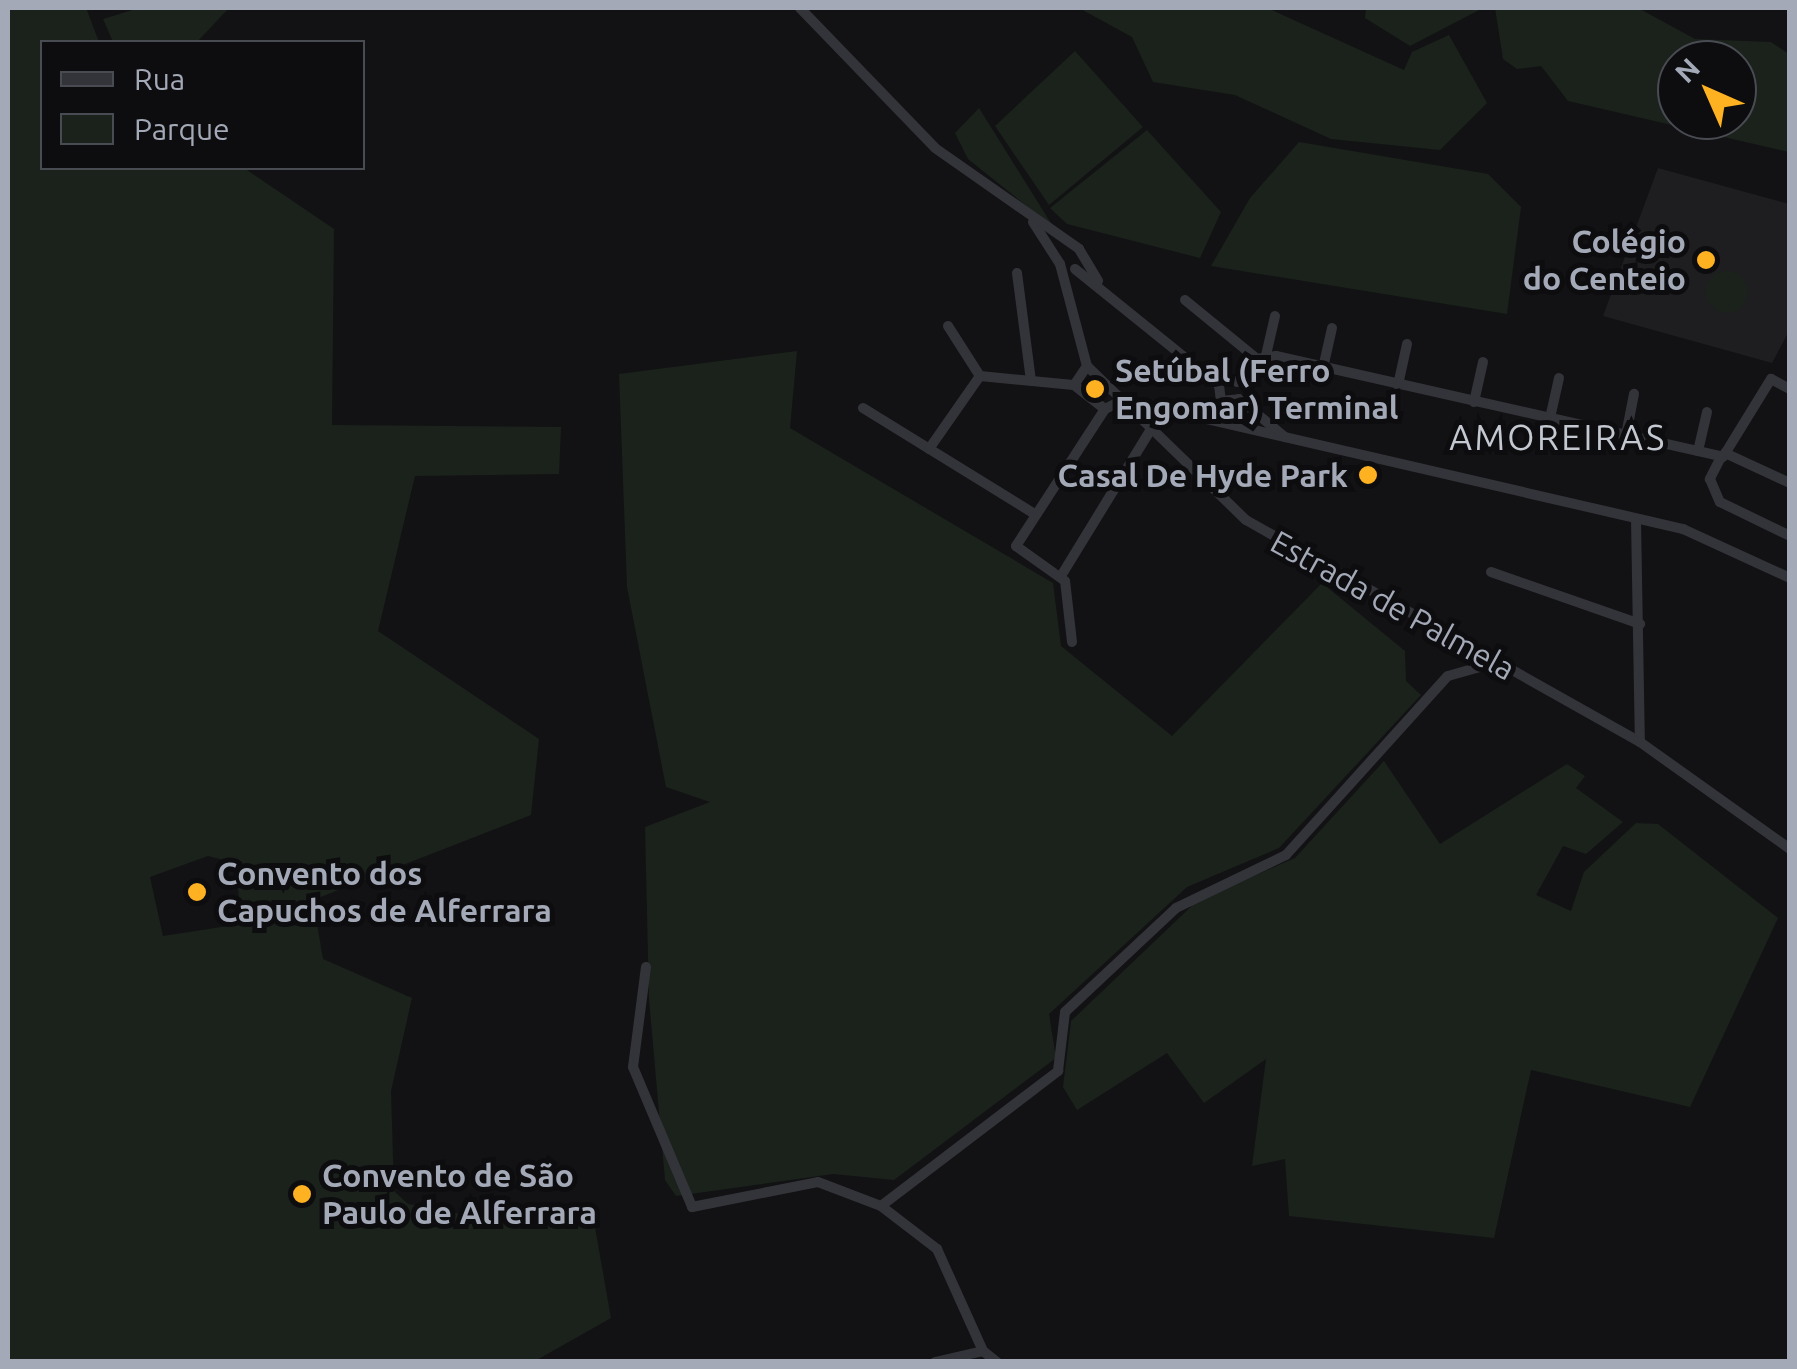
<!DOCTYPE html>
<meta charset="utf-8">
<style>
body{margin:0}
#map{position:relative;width:1797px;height:1369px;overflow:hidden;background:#121214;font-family:Ubuntu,sans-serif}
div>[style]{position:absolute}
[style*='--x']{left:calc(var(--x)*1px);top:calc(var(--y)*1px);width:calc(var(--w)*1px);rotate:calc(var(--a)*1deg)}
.built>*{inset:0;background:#1e1e21}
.green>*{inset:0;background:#1a221b}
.round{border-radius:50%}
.minor>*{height:10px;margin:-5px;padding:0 5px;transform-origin:5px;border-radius:5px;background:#333439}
.dots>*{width:28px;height:28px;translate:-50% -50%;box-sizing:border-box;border:5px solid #0d0d0f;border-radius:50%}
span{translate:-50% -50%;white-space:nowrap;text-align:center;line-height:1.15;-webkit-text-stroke:10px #0d0d0f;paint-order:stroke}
.poi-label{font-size:32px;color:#a3a9b6;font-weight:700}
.right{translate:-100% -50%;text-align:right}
.left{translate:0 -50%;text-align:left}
.street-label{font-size:32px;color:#a3a9b6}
.neighbourhood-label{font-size:35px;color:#c4c8d1;letter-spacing:2.5px}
.frame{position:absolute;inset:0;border:10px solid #a3a9b6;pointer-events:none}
.legend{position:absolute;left:40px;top:40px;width:325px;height:130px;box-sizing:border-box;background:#0d0d0f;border:2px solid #494b52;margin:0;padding:12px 18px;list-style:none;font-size:30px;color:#a3a9b6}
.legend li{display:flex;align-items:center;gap:20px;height:50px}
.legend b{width:50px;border:2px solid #494b52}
.north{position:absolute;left:1657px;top:40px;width:100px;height:100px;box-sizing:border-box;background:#0d0d0f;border:2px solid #494b52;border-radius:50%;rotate:315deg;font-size:28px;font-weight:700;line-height:40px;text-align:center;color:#a3a9b6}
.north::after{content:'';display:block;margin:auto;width:35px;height:45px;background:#feb121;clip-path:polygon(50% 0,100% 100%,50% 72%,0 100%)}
</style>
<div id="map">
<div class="built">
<div style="clip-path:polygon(1658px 168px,1789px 204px,1789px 331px,1772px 363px,1603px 316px)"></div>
</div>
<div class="green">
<div style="clip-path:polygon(evenodd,8px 8px,86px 8px,99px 42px,42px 42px,42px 168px,244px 168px,334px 229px,332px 425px,561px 427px,559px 474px,415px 476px,378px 631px,539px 739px,531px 815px,313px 900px,323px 959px,412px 998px,391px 1091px,394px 1191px,408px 1204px,523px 1226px,593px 1216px,611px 1318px,535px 1361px,8px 1361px,8px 8px,208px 856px,236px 863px,241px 924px,163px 936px,150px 877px,208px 856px)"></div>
<div style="clip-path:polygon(139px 8px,229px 8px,197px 42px,113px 42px,103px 19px)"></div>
<div style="clip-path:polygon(1079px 8px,1267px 8px,1404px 70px,1412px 52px,1449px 35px,1487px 103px,1440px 150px,1331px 139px,1235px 95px,1153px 82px,1132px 37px)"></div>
<div style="clip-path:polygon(1366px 8px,1483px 8px,1410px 46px,1365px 18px)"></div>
<div style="clip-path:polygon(evenodd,1495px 8px,1638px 8px,1695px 39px,1771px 42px,1789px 54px,1789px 152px,1568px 101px,1541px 66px,1517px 69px,1503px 59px,1495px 8px,1677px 60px,1737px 60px,1737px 120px,1677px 120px,1677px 60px)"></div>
<div style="clip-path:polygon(1075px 51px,1143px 127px,1049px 205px,995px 126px)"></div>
<div style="clip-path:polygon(979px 108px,1054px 228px,968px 159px,955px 133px)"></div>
<div style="clip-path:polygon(1147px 130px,1221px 212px,1200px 258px,1067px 224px,1050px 208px)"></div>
<div style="clip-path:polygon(1299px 142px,1488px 174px,1521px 207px,1507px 314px,1211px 266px,1250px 198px)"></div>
<div class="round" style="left:1706px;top:271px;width:42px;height:42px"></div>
<div style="clip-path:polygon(797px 351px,790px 428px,1053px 583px,1061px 646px,1172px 736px,1322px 583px,1405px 651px,1406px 681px,1421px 695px,1279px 848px,1187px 887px,1049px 1014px,1056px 1058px,894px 1180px,833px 1174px,676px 1196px,665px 1180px,649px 999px,645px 827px,710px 802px,666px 787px,627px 587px,619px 374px)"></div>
<div style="clip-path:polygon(1384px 761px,1440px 844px,1567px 764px,1585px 776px,1576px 788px,1623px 822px,1586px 854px,1563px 846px,1536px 895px,1571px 911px,1584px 872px,1636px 823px,1658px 824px,1778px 918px,1690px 1107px,1531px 1070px,1494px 1238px,1289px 1216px,1285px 1159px,1252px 1166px,1266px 1059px,1204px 1103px,1167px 1053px,1077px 1110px,1063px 1087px,1071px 1021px,1198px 900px,1295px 858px)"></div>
</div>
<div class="minor">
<div style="--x:800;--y:8;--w:194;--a:46"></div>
<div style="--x:935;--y:148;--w:176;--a:35"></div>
<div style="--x:1079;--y:249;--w:37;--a:59"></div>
<div style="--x:1033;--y:222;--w:50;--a:57.3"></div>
<div style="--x:1060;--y:264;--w:106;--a:75.2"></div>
<div style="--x:1087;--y:366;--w:221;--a:44.1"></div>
<div style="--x:1246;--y:520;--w:452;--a:29.4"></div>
<div style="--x:1640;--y:742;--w:184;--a:35.5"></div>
<div style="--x:1075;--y:269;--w:185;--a:38.9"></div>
<div style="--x:1017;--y:273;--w:109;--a:82.6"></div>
<div style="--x:1185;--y:300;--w:93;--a:39.3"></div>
<div style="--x:948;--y:326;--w:59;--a:57.4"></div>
<div style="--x:980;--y:376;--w:94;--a:5.5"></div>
<div style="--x:1266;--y:355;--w:40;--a:-77"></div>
<div style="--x:1087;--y:366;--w:23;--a:124"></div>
<div style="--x:1074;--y:385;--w:39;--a:38"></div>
<div style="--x:1105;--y:409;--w:20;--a:-27"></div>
<div style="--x:1323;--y:368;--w:41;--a:-77.3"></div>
<div style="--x:1237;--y:382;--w:30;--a:-49"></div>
<div style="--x:1257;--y:359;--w:19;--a:-9"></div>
<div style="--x:1276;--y:356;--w:458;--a:12.7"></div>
<div style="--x:1723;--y:457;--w:92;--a:-58.4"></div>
<div style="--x:1771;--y:379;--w:21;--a:28"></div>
<div style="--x:1219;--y:385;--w:16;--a:83"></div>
<div style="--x:1221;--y:401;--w:18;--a:-6"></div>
<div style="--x:1398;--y:385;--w:42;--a:-77.6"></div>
<div style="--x:1239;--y:399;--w:60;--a:39.6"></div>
<div style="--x:1124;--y:400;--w:574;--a:12.99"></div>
<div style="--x:1683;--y:529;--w:118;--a:24.6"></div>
<div style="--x:1474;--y:402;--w:41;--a:-77.3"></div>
<div style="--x:863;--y:408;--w:203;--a:31.7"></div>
<div style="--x:1550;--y:418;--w:41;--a:-77.3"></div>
<div style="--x:1626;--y:435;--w:42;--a:-79"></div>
<div style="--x:929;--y:449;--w:89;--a:-55.1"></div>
<div style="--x:1698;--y:451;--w:40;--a:-77"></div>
<div style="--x:1725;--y:453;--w:72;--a:24.8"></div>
<div style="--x:1721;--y:457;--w:25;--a:117"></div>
<div style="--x:1710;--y:479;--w:25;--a:67"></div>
<div style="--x:1720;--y:502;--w:78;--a:25.9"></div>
<div style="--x:1636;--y:520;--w:222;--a:89"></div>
<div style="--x:1491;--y:572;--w:158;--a:19.2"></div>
<div style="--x:1061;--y:576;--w:172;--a:-58.5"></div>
<div style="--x:1072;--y:642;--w:61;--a:-96.5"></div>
<div style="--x:1065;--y:581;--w:60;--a:-144.5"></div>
<div style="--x:1016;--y:546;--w:163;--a:-57"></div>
<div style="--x:646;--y:967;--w:101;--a:97.4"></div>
<div style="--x:633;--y:1067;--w:152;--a:67.1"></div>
<div style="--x:692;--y:1207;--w:128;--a:-11.2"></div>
<div style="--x:818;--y:1182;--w:67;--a:20.9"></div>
<div style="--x:881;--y:1206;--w:71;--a:37.5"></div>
<div style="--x:937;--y:1249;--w:112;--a:65.7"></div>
<div style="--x:881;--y:1206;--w:223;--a:-37.3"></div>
<div style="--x:1058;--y:1071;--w:59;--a:-83.2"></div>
<div style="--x:1065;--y:1012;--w:152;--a:-43.1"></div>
<div style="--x:1176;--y:908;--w:122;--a:-25.7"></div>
<div style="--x:1286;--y:855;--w:241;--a:-47.9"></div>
<div style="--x:1448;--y:676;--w:48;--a:-15.8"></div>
<div style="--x:983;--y:1351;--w:18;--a:38"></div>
<div style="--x:935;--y:1362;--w:49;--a:-12.9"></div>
</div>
<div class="dots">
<div style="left:1706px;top:260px;background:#feb121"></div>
<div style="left:1095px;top:389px;background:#feb121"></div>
<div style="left:1368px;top:475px;background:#feb121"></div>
<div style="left:197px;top:892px;background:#feb121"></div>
<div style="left:302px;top:1194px;background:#feb121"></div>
</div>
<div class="poi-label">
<span class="right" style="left:1686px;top:260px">Colégio<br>do Centeio</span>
<span class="left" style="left:1115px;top:389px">Setúbal (Ferro<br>Engomar) Terminal</span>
<span class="right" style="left:1348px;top:475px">Casal De Hyde Park</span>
<span class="left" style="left:217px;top:892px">Convento dos<br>Capuchos de Alferrara</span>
<span class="left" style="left:322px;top:1194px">Convento de São<br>Paulo de Alferrara</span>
</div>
<div class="street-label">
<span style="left:1393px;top:605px;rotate:29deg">Estrada de Palmela</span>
</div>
<div class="neighbourhood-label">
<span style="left:1558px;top:437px">AMOREIRAS</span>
</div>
<div class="frame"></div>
<ul class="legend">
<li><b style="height:12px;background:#333439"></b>Rua</li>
<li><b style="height:28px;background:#1a221b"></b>Parque</li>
</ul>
<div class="north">N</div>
</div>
